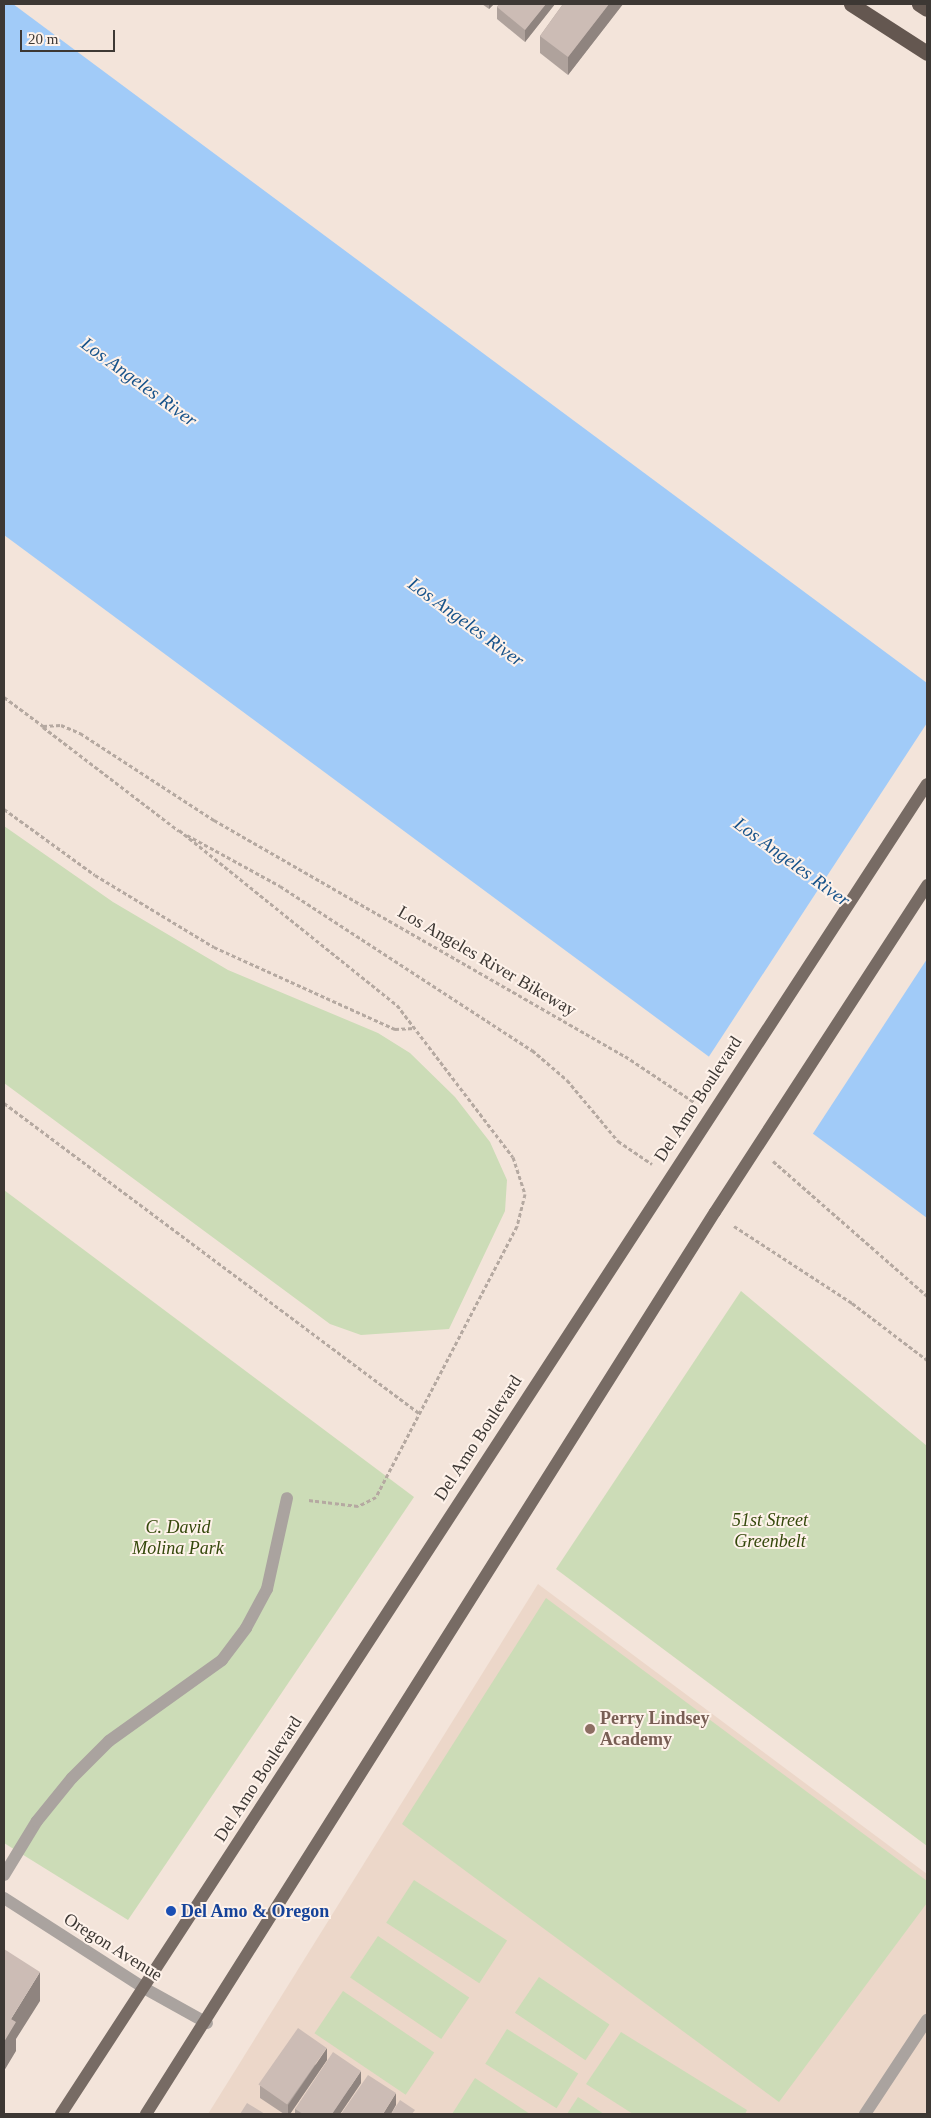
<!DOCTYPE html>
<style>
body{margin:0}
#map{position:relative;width:931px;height:2118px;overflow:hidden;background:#f3e4da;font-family:"Times New Roman",serif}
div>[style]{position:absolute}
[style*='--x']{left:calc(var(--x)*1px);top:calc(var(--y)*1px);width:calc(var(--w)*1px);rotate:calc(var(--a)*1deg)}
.built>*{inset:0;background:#ecd7c9}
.green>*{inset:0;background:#ccdcb7;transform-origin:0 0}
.water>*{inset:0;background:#a1cbf8}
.pier>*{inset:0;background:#f3e4da}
.path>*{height:3px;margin-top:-1.5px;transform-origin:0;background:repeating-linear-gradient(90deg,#b5a9a1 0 4px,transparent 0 6.5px)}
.lane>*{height:12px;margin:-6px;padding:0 6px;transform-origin:6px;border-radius:6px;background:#aaa39f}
.street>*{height:12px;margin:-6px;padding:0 6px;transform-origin:6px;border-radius:6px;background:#aaa39f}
.primary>*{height:12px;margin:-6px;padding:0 6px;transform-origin:6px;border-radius:6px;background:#776b64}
.highway>*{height:15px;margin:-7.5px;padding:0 7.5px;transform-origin:7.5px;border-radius:7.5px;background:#645750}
.wall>*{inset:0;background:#afa29c}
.shaded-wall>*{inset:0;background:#8f847f}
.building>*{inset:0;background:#ccbcb5;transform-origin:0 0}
.dots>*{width:14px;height:14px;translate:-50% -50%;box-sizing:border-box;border:2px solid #fef2ea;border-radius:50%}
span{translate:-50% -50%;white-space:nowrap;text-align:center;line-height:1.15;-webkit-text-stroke:4px #fef2ea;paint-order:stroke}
.street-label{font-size:18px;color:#3d3834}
.park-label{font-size:18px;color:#34480b;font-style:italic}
.education-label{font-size:18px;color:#785e54;font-weight:700}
.left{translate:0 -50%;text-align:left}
.transit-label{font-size:18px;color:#164399;font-weight:700}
.water-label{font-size:19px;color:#19548b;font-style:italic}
.frame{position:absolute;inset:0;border:5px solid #3d3834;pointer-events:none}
.scale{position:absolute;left:20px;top:30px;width:95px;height:22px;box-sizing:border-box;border:2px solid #3d3834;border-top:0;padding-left:6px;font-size:15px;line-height:18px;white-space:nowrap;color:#3d3834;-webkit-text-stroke:4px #fef2ea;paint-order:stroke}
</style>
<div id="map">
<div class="built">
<div style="clip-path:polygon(538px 1584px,927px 1874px,927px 2114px,208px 2114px)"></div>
</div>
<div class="green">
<div style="clip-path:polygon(4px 826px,113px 902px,228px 970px,378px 1033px,410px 1053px,455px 1097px,490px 1142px,507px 1180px,505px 1211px,449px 1329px,361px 1335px,330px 1324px,4px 1083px)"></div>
<div style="clip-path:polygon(4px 1190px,414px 1497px,128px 1920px,4px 1843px)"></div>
<div style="clip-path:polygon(741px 1291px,927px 1446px,927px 1846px,556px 1569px)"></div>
<div style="clip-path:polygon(546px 1598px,927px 1881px,927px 1903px,779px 2102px,402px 1824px)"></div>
<div style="left:414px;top:1880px;width:111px;height:51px;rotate:33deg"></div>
<div style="left:378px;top:1936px;width:110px;height:50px;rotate:34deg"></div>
<div style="left:539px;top:1977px;width:85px;height:43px;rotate:34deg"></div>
<div style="left:343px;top:1991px;width:110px;height:51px;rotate:34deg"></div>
<div style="left:507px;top:2029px;width:84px;height:41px;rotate:32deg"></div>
<div style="clip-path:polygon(621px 2032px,747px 2110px,745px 2114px,633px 2114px,586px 2084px)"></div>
<div style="clip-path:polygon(475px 2078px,530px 2114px,452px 2114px)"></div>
<div style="clip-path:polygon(578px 2097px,604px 2114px,567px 2114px)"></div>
</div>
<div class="water">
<div style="clip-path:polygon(4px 4px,13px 4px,927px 683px,927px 1218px,4px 535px)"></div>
</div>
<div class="pier">
<div style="clip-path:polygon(927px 723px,927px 959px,812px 1135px,708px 1058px)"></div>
</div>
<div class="path">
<div style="--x:4;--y:697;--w:49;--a:36.6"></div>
<div style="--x:43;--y:726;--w:18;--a:-3"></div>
<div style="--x:61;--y:725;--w:21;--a:23"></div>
<div style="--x:80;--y:733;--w:160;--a:33"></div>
<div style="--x:214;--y:820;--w:474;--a:29.9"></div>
<div style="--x:625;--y:1056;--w:83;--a:33.7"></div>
<div style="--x:43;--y:727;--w:171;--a:37.4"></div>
<div style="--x:4;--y:809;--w:112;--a:36"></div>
<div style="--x:95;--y:875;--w:139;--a:31.2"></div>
<div style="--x:214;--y:947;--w:199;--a:24.4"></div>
<div style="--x:395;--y:1029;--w:20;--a:-3"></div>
<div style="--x:179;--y:830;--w:280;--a:38.8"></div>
<div style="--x:397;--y:1005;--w:191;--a:52.7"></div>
<div style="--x:513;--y:1157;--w:39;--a:72"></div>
<div style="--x:525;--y:1194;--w:33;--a:104"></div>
<div style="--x:517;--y:1226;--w:305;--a:117.5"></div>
<div style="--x:376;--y:1497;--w:20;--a:153"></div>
<div style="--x:358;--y:1506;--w:50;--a:-173.2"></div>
<div style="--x:187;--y:835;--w:106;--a:28.7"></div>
<div style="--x:280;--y:886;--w:301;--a:33.1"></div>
<div style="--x:532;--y:1050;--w:46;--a:40.6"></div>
<div style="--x:567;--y:1080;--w:80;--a:50.1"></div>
<div style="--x:618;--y:1141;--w:41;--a:34.1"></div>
<div style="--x:4;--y:1103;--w:518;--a:36.76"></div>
<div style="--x:773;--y:1161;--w:205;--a:41.2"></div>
<div style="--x:734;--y:1226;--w:141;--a:33.1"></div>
<div style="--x:852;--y:1303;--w:94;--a:37.2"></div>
</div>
<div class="lane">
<div style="--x:4;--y:1875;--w:63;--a:-58.6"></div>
<div style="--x:37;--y:1821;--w:55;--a:-50.9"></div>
<div style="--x:72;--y:1778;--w:52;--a:-45"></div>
<div style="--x:109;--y:1741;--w:139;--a:-35.6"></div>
<div style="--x:222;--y:1660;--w:40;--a:-53"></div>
<div style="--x:246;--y:1628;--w:44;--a:-61.7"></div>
<div style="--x:267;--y:1589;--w:93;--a:-77.6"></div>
<div style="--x:865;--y:2114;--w:113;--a:-56.6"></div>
</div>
<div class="street">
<div style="--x:4;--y:1898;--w:166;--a:32.7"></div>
<div style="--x:144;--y:1988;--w:72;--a:29.1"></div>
</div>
<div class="primary">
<div style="--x:61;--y:2114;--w:1587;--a:-56.93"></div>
<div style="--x:146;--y:2114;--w:1066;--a:-57.76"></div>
<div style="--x:715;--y:1212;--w:390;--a:-57"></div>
</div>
<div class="highway">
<div style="--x:851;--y:4;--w:90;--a:32.8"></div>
<div style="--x:919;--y:4;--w:9;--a:32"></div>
</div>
<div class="wall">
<div style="clip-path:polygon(482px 4px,494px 4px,489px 9px)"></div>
<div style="clip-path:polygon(499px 4px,555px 4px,525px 42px,497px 19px,497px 7px)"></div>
<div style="clip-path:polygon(563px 4px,623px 4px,568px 75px,540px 53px,540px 36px)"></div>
<div style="clip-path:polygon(327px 2060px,290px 2114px,284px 2114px,260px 2098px,260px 2086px)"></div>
<div style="clip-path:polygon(361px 2083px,340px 2114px,295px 2114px,295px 2109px)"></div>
</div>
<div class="shaded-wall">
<div style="clip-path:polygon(489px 4px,494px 4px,489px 9px)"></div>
<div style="clip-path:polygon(546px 4px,555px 4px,525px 42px,525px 30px)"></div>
<div style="clip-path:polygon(609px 4px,623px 4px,568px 75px,568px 57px)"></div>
<div style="clip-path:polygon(40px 1972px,40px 2001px,16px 2039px,16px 2051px,4px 2071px,4px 2042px,11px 2019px)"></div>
<div style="clip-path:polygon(327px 2048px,327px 2060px,290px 2114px,288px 2114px,288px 2105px)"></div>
<div style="clip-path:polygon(361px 2071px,361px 2083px,340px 2114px,332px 2114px)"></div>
<div style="clip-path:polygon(396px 2093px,396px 2105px,391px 2114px,383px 2114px)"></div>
</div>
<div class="building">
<div style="clip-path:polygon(499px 4px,546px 4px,525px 30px,497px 7px)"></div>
<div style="clip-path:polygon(563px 4px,609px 4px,568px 57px,540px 36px)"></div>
<div style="clip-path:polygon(4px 1949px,40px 1972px,11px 2019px,16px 2022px,4px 2042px)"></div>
<div style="left:298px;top:2028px;width:35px;height:69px;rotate:35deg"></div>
<div style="clip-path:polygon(333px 2052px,361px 2071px,332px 2114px,303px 2114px,295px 2109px)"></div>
<div style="clip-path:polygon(368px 2075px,396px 2093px,383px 2114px,341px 2114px)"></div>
<div style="clip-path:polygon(400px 2100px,415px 2110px,412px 2114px,391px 2114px)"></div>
<div style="clip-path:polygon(247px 2103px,265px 2114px,240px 2114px)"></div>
</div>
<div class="dots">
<div style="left:590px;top:1729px;background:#8d6e63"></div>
<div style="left:171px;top:1911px;background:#1a4fb4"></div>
</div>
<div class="street-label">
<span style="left:487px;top:961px;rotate:30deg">Los Angeles River Bikeway</span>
<span style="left:698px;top:1099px;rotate:-57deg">Del Amo Boulevard</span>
<span style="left:478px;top:1438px;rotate:-57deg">Del Amo Boulevard</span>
<span style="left:258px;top:1779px;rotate:-57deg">Del Amo Boulevard</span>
<span style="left:113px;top:1947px;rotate:32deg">Oregon Avenue</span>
</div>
<div class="park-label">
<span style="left:770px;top:1531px">51st Street<br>Greenbelt</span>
<span style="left:178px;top:1538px">C. David<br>Molina Park</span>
</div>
<div class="education-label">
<span class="left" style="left:600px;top:1729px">Perry Lindsey<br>Academy</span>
</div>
<div class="transit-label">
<span class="left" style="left:181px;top:1911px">Del Amo &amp; Oregon</span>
</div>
<div class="water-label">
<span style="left:139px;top:382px;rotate:36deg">Los Angeles River</span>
<span style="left:466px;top:622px;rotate:36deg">Los Angeles River</span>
<span style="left:792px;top:862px;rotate:36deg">Los Angeles River</span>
</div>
<div class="frame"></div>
<div class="scale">20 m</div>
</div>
